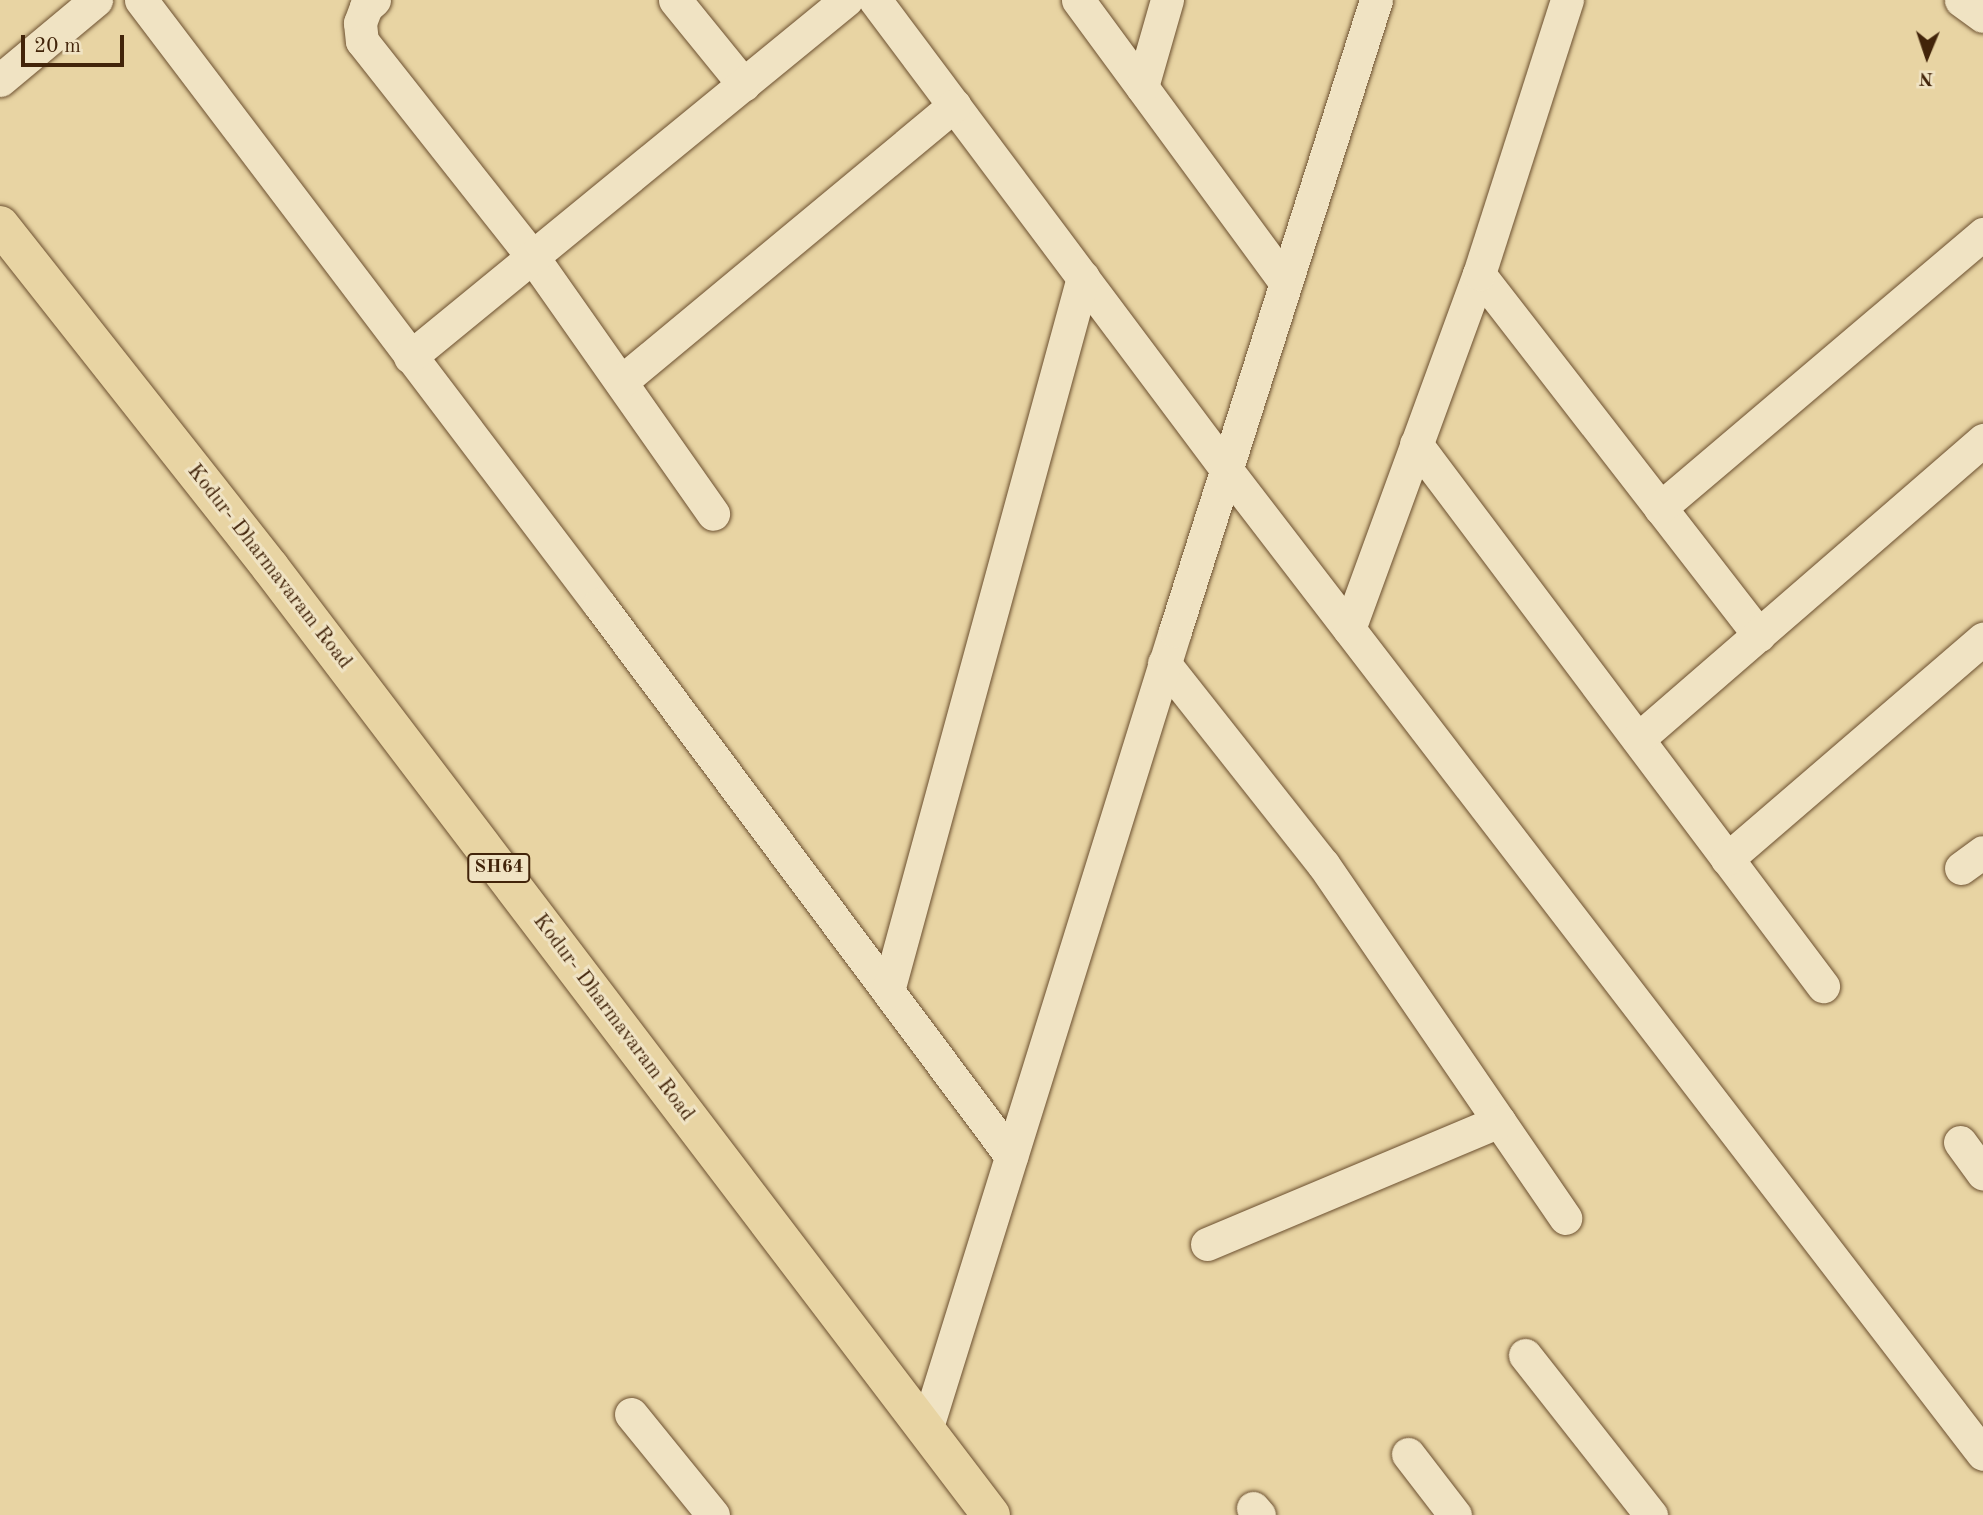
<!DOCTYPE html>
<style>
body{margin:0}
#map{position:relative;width:1983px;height:1515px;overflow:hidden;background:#e8d4a3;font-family:"Old Standard TT",serif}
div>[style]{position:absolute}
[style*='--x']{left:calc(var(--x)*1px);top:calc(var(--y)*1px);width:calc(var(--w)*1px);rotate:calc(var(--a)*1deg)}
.roads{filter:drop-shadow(0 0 2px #6c5030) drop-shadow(0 0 2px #6c5030)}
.minor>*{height:33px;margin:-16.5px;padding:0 16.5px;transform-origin:16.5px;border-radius:16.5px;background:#f0e3c3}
.primary>*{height:38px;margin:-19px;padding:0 19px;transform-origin:19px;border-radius:19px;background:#e8d4a3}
span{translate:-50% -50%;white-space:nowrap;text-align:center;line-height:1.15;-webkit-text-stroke:6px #f0e3c3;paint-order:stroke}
.shield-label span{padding:2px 5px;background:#f0e3c3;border:2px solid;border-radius:5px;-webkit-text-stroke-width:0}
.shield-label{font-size:19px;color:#42240a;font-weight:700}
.street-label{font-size:21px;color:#42240a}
.north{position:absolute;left:1892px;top:21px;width:70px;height:70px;-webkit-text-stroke:5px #f0e3c3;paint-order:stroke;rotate:182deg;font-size:19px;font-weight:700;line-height:28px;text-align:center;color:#42240a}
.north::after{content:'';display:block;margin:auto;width:24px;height:32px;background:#42240a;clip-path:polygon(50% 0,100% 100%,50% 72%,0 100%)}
.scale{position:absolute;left:21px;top:35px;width:103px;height:32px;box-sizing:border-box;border:4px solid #42240a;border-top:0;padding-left:9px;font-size:21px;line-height:24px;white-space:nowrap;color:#42240a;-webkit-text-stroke:5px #f0e3c3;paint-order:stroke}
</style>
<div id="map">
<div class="roads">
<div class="minor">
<div style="--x:141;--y:0;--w:758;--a:52.83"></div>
<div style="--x:599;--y:604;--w:689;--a:53.26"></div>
<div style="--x:374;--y:0;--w:11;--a:139"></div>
<div style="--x:366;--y:7;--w:17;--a:111"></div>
<div style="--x:360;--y:23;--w:18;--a:84"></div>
<div style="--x:362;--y:41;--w:274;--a:51.7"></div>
<div style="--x:532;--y:256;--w:315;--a:54.9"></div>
<div style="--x:675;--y:0;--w:109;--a:50.9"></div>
<div style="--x:875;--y:0;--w:586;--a:53.19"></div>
<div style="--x:1226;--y:469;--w:1242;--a:52.46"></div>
<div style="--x:1078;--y:0;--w:351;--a:53.7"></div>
<div style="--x:1961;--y:0;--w:27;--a:36"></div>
<div style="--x:0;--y:80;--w:125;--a:-39.8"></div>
<div style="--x:1142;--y:87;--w:91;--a:-74"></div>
<div style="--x:1479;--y:274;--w:457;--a:52.2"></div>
<div style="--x:410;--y:357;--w:564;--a:-39.31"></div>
<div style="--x:622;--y:381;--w:432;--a:-39.7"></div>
<div style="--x:1416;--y:444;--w:678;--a:53.1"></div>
<div style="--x:1660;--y:508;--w:424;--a:-40.3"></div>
<div style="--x:1349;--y:629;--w:378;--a:-69.9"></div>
<div style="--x:1479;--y:274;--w:288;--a:-72.2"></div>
<div style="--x:1164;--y:663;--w:256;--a:51.7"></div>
<div style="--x:1323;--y:864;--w:429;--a:55.6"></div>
<div style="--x:1638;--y:739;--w:457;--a:-40.9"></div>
<div style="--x:1727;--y:859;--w:338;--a:-40.7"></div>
<div style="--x:1961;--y:868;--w:27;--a:-36"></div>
<div style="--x:888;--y:991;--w:740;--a:-74.72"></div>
<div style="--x:1960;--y:1142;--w:39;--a:54"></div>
<div style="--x:1207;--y:1244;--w:317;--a:-22.8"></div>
<div style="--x:1525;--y:1355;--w:204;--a:51.8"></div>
<div style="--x:631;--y:1414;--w:130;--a:50.9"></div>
<div style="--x:926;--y:1430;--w:837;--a:-72.69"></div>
<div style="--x:1175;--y:631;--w:662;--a:-72.33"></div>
<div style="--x:1408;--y:1454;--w:77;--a:52.4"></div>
<div style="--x:1253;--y:1508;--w:9;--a:49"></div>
</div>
<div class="primary">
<div style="--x:0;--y:225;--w:436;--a:51.7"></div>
<div style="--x:270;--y:567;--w:1191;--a:52.75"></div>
</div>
</div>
<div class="shield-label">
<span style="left:499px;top:868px">SH64</span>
</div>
<div class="street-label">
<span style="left:269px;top:567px;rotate:52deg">Kodur- Dharmavaram Road</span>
<span style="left:613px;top:1018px;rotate:53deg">Kodur- Dharmavaram Road</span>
</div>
<div class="north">N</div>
<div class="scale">20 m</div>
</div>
